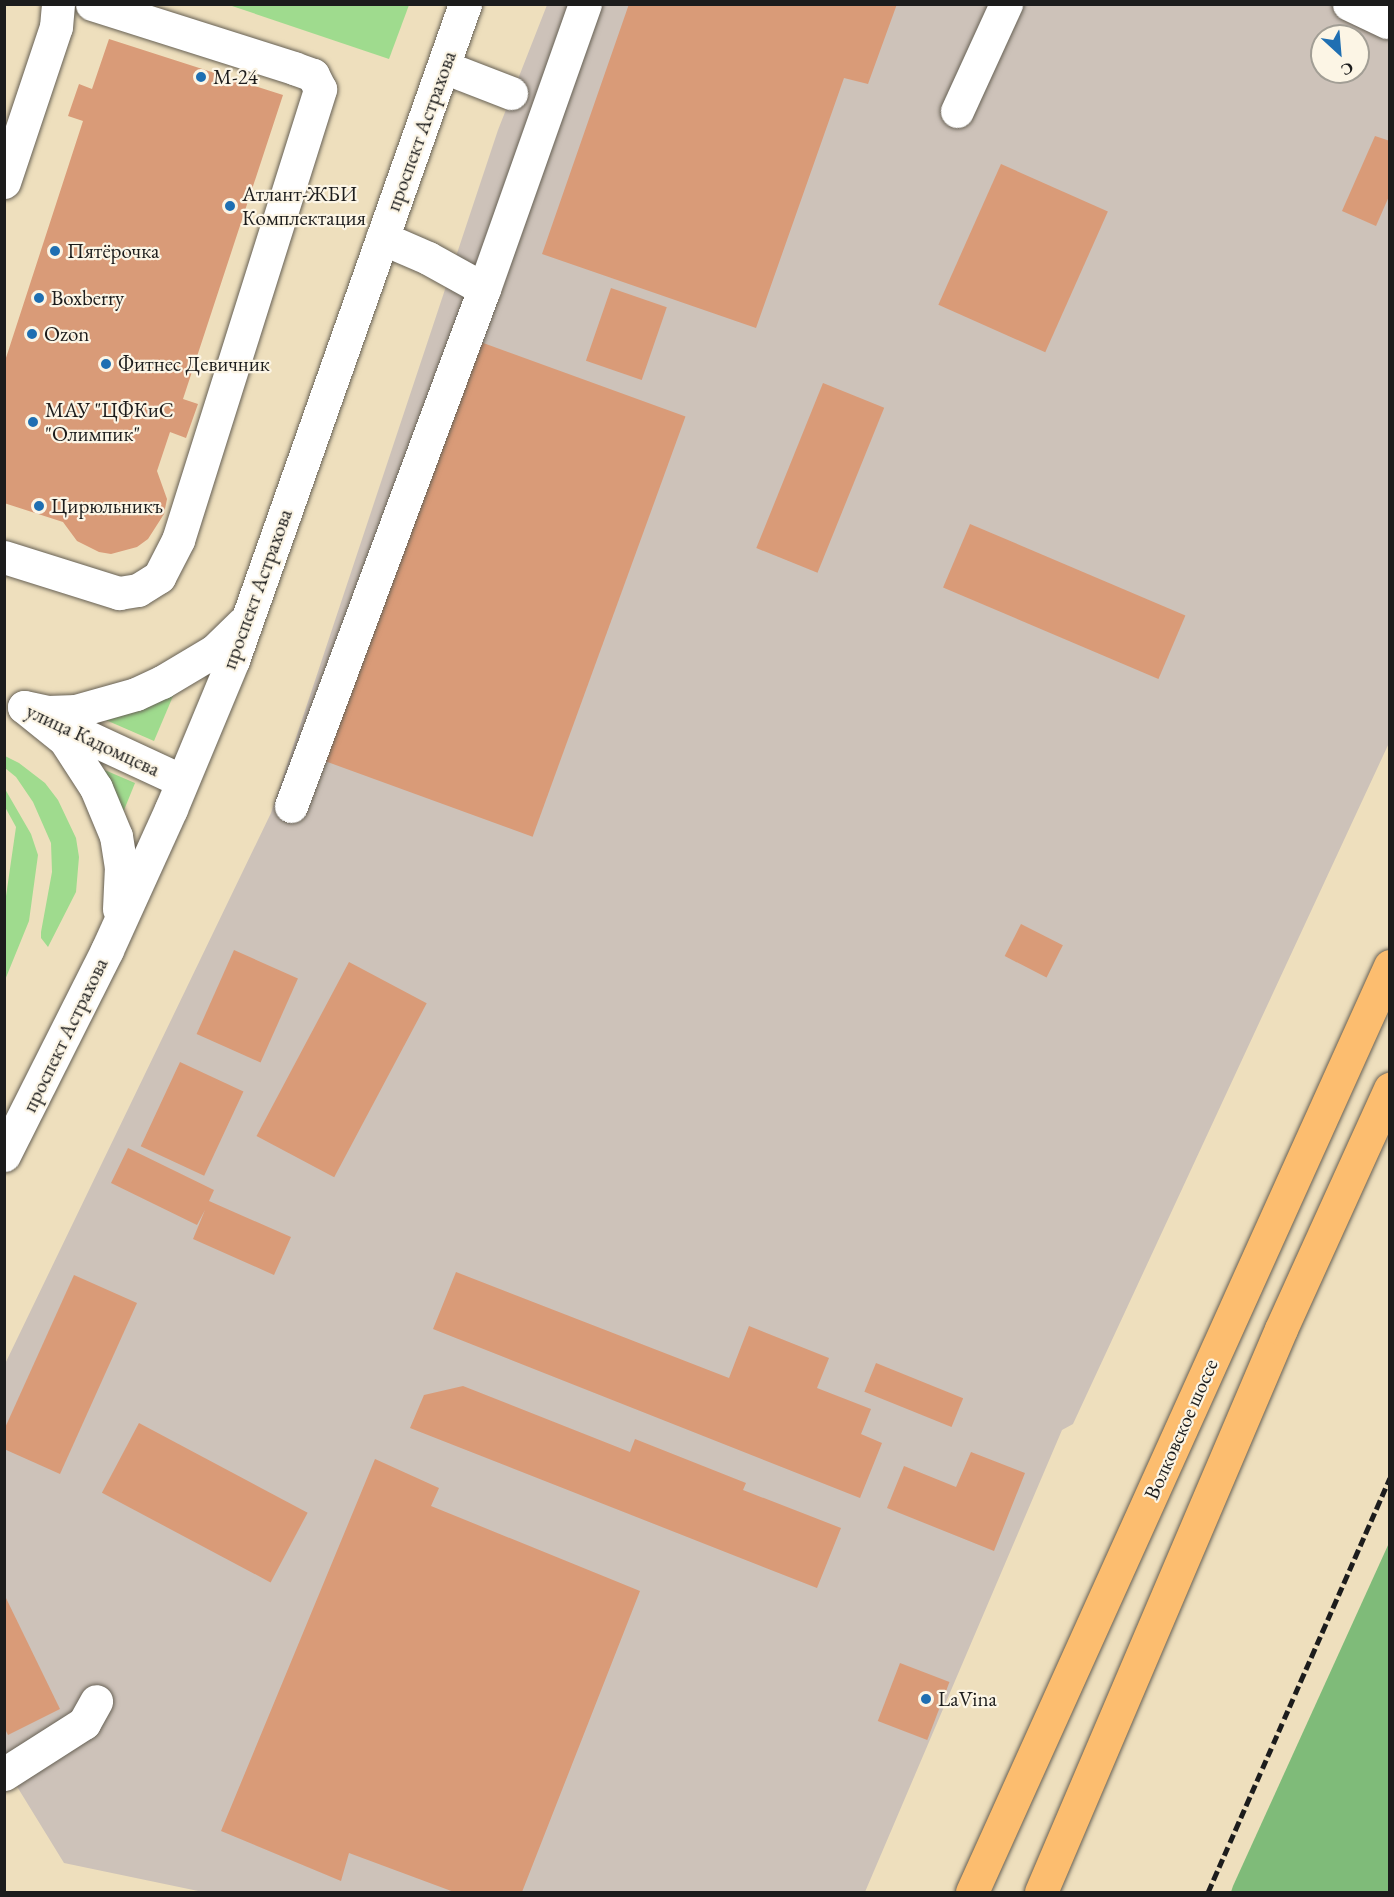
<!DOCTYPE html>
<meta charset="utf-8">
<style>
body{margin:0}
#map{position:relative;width:1394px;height:1897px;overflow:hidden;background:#eedfbd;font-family:"EB Garamond",serif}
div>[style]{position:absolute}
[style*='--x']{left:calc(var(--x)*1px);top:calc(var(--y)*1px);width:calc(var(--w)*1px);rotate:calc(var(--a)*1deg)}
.industrial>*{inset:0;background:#cdc2b9}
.green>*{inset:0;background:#9fdb8e}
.forest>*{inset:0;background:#7fbb79}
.building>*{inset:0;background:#d99b78;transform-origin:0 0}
.roads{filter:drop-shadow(0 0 2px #666054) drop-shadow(0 0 2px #666054)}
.minor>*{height:33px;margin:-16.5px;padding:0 16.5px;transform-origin:16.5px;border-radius:16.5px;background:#fff}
.major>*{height:33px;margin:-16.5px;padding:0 16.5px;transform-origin:16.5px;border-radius:16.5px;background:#fcbd6f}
.rail>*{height:4.5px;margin-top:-2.25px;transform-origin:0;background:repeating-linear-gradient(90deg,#1c1c1c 0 9px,transparent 0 13.5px)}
.dots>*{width:16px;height:16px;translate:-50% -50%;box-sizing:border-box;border:3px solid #fcf5e5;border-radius:50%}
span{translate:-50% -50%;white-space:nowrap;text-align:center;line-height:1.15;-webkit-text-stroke:4.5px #fcf5e5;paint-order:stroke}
.poi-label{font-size:21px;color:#1c1c1c}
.left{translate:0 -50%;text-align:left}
.street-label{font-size:21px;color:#1c1c1c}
.frame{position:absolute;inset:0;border:6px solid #1c1c1c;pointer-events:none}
.north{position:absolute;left:1310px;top:24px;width:60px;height:60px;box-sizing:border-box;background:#fcf5e5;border:2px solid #a29e95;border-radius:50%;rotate:154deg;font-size:16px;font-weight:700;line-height:24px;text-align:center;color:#1c1c1c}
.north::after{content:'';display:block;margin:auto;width:21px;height:27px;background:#1f6fb2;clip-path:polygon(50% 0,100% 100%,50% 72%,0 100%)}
</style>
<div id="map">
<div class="industrial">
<div style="clip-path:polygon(evenodd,547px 5px,1389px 5px,1389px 743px,1073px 1424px,1062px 1430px,865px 1892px,203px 1892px,64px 1863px,5px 1767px,4px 1366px,271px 813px,498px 130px,547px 5px,1322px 36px,1358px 36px,1358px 72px,1322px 72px,1322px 36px)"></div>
</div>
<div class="green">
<div style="clip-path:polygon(229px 5px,409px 4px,409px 5px,389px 59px)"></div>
<div style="clip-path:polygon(179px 682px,154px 741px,92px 714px)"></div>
<div style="clip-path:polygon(5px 756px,19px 763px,45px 783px,58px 800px,76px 838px,79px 857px,76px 892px,48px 947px,41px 938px,41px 932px,52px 872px,51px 843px,33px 802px,16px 777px,5px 768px)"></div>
<div style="clip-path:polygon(86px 762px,135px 783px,120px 820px)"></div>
<div style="clip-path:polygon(5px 789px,31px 834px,38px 855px,29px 921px,5px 980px,5px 903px,16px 827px,5px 807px)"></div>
</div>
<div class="forest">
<div style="clip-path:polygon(1389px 1543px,1389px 1892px,1231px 1892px,1233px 1886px)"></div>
</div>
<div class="building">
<div style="clip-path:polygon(629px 4px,897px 4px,868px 84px,844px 78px,756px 328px,542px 254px)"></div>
<div style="clip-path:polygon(109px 39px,283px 95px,183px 399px,198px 404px,186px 438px,170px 432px,157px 471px,167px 499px,164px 514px,148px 539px,137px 547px,111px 554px,99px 552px,77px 541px,63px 522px,4px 503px,4px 364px,83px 121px,68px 116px,79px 84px,92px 89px)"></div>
<div style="clip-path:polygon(1375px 136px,1390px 141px,1390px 194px,1376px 226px,1342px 211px)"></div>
<div style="left:1001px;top:164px;width:117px;height:154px;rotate:24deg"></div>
<div style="left:611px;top:288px;width:59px;height:77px;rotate:19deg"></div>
<div style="left:475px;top:340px;width:224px;height:447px;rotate:20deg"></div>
<div style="left:823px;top:383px;width:66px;height:178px;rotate:22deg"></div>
<div style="left:970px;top:524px;width:234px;height:69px;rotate:23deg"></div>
<div style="left:1021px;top:924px;width:47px;height:36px;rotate:27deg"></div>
<div style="left:234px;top:950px;width:70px;height:92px;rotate:24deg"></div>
<div style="left:349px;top:962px;width:88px;height:197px;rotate:28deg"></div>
<div style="left:180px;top:1062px;width:70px;height:93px;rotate:25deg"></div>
<div style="clip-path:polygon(128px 1148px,214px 1190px,209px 1201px,291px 1237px,274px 1275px,193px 1239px,205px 1210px,197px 1225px,111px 1183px)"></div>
<div style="clip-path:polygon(456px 1272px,729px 1378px,749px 1326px,829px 1358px,817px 1388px,871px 1409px,861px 1434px,882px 1443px,860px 1498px,433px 1329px)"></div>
<div style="clip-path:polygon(74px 1275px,137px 1303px,60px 1474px,4px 1449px,4px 1430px)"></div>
<div style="left:876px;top:1363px;width:94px;height:31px;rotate:22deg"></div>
<div style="clip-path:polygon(463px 1386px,630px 1452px,635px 1439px,746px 1483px,743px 1490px,841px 1528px,817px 1588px,410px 1428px,424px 1395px)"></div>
<div style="left:139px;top:1423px;width:191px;height:79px;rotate:28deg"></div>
<div style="clip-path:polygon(971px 1452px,1025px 1473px,994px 1551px,887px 1508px,904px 1466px,956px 1487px)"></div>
<div style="clip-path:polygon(375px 1459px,439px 1488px,431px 1506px,640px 1591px,522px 1892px,454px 1892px,349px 1853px,341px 1881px,221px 1831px)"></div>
<div style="clip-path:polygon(4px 1594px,60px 1709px,8px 1735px,4px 1727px)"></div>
<div style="left:900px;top:1663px;width:53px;height:62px;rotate:21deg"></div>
</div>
<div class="roads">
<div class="minor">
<div style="--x:1349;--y:4;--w:42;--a:25.3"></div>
<div style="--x:444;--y:67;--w:72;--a:21.2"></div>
<div style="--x:957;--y:111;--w:118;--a:-65.4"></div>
<div style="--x:4;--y:182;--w:163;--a:-71.5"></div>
<div style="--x:56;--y:27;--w:23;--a:-85"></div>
<div style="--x:382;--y:238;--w:50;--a:23.5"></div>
<div style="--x:428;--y:258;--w:64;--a:29"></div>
<div style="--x:484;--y:289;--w:302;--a:-70.5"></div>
<div style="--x:4;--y:557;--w:121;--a:17.4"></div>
<div style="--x:119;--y:593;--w:19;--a:-9"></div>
<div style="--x:138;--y:590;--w:25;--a:-32"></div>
<div style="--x:159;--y:577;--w:42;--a:-62.8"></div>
<div style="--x:178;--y:540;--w:473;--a:-72.5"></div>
<div style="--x:320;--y:89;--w:16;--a:-117"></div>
<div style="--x:313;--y:75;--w:20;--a:-160"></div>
<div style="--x:294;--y:68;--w:212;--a:-162.4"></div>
<div style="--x:24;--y:707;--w:25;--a:12"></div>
<div style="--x:48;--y:712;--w:28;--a:-2"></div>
<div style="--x:76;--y:711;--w:62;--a:-15.8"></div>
<div style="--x:136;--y:694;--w:29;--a:-25"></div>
<div style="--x:162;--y:682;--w:61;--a:-30.8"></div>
<div style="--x:214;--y:651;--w:40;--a:-44"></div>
<div style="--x:24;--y:707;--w:53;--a:38.8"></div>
<div style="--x:65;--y:740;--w:57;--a:57.1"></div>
<div style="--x:96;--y:788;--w:52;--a:67.4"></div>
<div style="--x:116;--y:836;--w:30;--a:81"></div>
<div style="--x:121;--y:866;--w:43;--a:92.7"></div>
<div style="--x:53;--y:721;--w:142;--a:24.9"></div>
<div style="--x:291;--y:806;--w:552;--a:-69.53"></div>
<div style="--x:4;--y:1155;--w:229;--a:-63.3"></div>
<div style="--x:107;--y:950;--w:155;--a:-65.6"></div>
<div style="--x:171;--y:809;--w:161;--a:-67.4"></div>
<div style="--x:233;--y:660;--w:696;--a:-70.52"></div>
<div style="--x:4;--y:1774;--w:95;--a:-32.5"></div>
<div style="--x:84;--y:1723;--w:25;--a:-61"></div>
</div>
<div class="major">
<div style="--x:972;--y:1892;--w:1016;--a:-65.71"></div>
<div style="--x:1041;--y:1892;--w:612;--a:-66.91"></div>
<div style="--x:1281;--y:1329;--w:264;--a:-65.6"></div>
</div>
</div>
<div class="rail">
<div style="--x:1208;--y:1892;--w:452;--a:-66.3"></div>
</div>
<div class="dots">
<div style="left:201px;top:77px;background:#1f6fb2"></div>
<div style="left:230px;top:206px;background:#1f6fb2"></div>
<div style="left:55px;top:251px;background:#1f6fb2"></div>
<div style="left:39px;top:298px;background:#1f6fb2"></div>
<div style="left:32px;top:334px;background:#1f6fb2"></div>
<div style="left:106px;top:364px;background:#1f6fb2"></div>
<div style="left:33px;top:422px;background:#1f6fb2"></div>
<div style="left:39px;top:506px;background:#1f6fb2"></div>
<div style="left:926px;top:1699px;background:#1f6fb2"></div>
</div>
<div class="poi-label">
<span class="left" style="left:213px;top:77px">М-24</span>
<span class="left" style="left:242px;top:206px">Атлант-ЖБИ<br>Комплектация</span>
<span class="left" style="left:67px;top:251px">Пятёрочка</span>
<span class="left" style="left:51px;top:298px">Boxberry</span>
<span class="left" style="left:44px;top:334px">Ozon</span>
<span class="left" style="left:118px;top:364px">Фитнес Девичник</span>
<span class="left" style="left:45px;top:422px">МАУ "ЦФКиС<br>"Олимпик"</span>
<span class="left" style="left:51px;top:506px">Цирюльникъ</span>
<span class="left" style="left:938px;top:1699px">LaVina</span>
</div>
<div class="street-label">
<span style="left:421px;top:131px;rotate:-70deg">проспект Астрахова</span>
<span style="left:257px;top:589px;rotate:-70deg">проспект Астрахова</span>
<span style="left:93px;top:740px;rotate:25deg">улица Кадомцева</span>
<span style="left:65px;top:1035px;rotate:-64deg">проспект Астрахова</span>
<span style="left:1181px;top:1429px;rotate:-66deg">Волковское шоссе</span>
</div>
<div class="frame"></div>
<div class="north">С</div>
</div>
